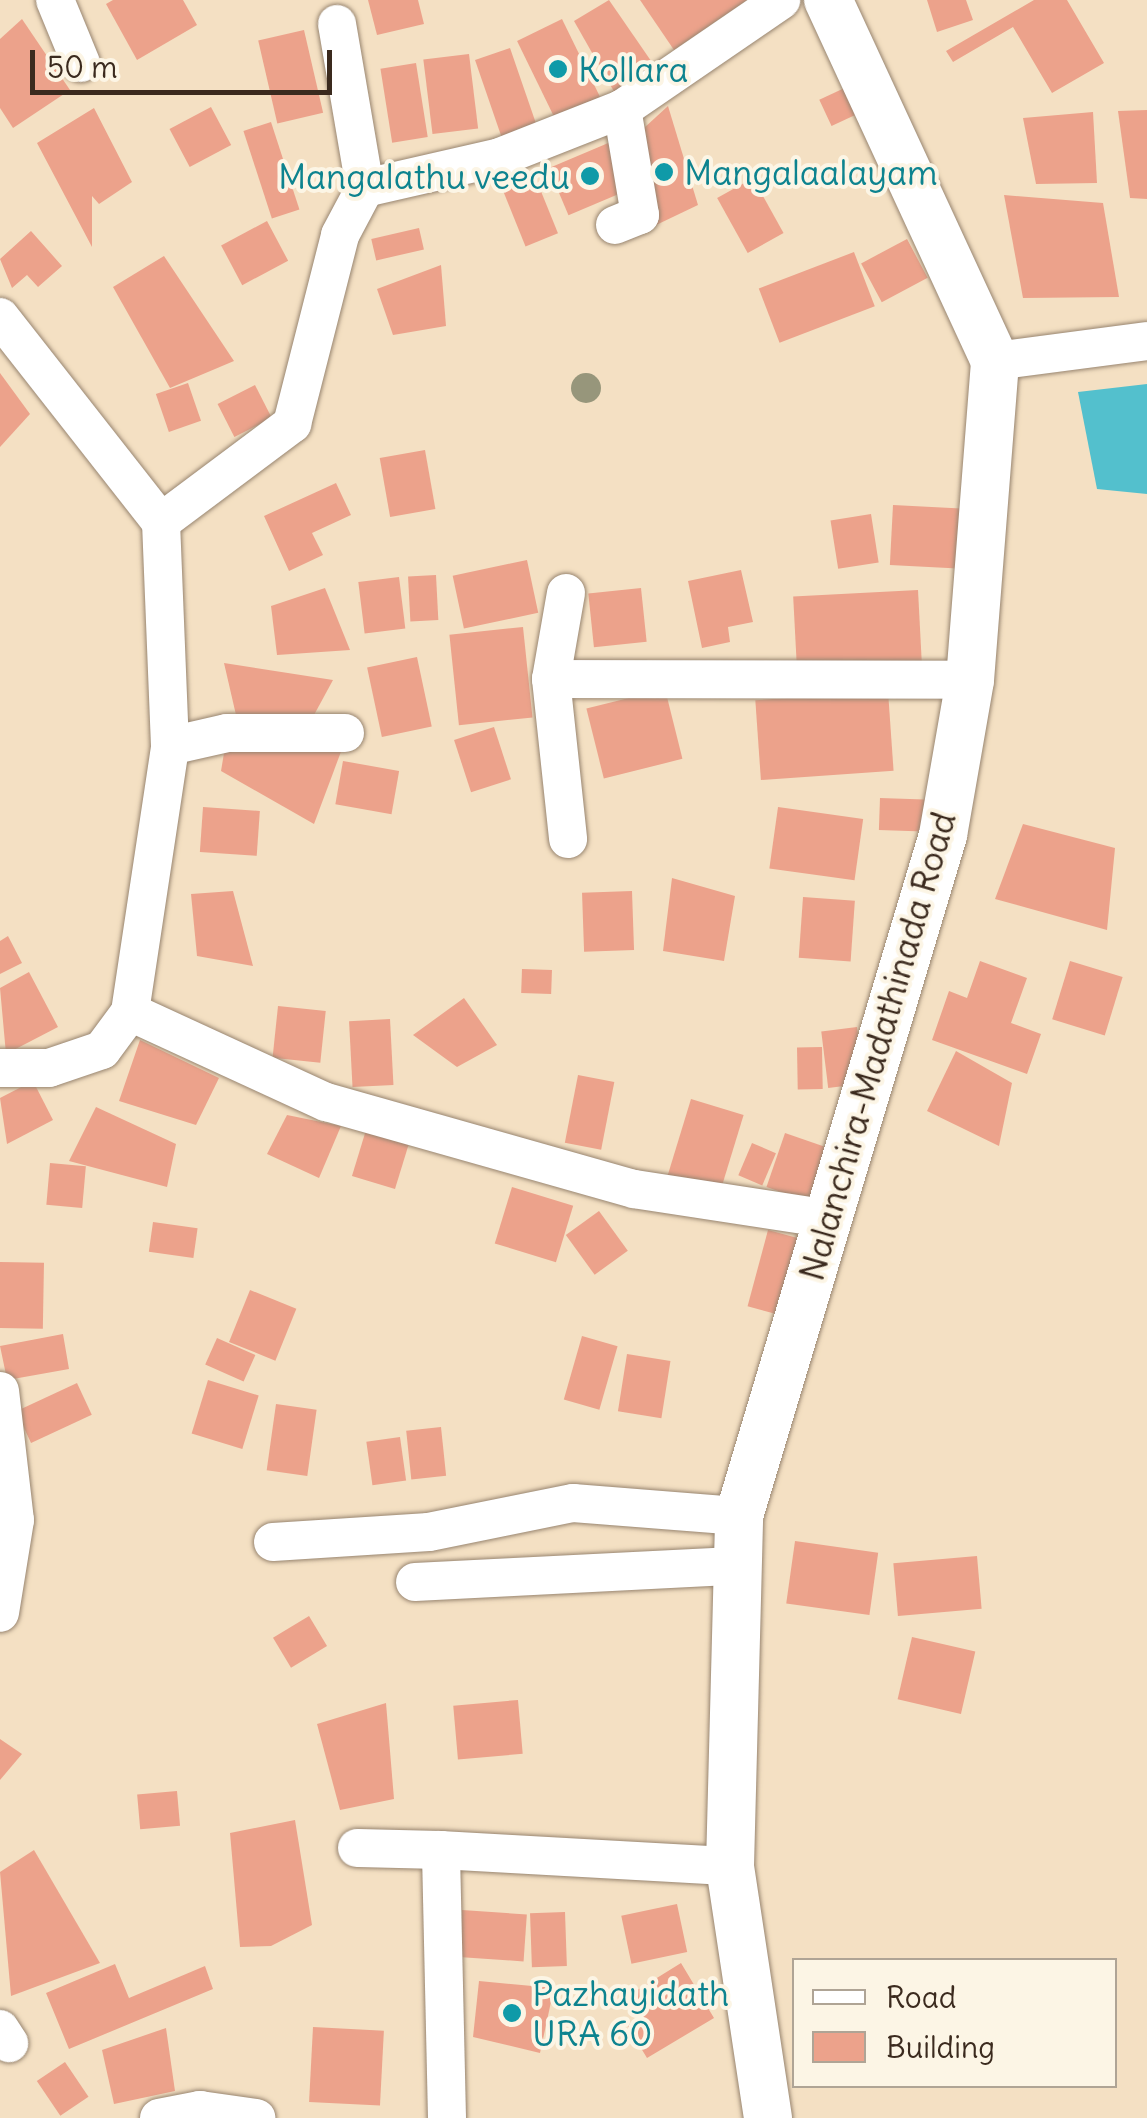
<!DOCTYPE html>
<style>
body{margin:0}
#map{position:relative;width:1147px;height:2118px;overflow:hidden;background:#f4e0c3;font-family:Delius,sans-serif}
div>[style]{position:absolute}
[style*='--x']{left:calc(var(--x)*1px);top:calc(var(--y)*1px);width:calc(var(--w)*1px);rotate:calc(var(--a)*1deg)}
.water>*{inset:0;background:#53c0cd}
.building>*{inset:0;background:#eca28b;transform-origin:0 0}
.roads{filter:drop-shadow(0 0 2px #988570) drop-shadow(0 0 2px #988570)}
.minor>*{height:38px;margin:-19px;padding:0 19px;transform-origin:19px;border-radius:19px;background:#fff}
.tertiary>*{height:48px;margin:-24px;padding:0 24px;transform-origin:24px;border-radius:24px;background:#fff}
.trees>*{width:30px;height:30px;margin:-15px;border-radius:50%;background:#97967b}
.dots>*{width:28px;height:28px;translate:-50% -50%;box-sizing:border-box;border:5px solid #fcf5e5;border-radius:50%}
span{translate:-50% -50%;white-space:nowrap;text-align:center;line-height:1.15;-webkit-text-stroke:8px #fcf5e5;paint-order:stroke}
.culture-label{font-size:35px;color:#0d838f}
.left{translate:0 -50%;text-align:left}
.right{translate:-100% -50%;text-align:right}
.street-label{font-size:35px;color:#3b2a1e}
.legend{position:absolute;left:792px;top:1958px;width:325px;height:130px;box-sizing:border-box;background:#fcf5e5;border:2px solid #afa495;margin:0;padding:12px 18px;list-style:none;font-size:30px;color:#3b2a1e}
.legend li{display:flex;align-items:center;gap:20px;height:50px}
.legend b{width:50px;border:2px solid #afa495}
.scale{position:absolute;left:30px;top:50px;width:302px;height:45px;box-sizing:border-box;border:5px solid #3b2a1e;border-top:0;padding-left:12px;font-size:30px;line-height:35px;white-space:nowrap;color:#3b2a1e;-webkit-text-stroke:8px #fcf5e5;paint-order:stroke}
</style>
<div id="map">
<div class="water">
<div style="clip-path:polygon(1147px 384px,1147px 494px,1097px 489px,1078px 392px)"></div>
</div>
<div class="building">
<div style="clip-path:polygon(113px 0,183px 0,197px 25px,137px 60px,106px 4px)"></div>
<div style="clip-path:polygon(368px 0,418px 0,424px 24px,377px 35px)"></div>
<div style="clip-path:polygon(609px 0,658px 71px,616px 95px,574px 21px)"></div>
<div style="clip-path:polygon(640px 0,747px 0,674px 50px)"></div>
<div style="clip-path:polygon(927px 0,966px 0,973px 20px,937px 32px)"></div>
<div style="clip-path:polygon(1034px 0,1067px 0,1104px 63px,1052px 93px,1013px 27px,953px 62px,946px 51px)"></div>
<div style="clip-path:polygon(22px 19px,70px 90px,13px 128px,0 108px,0 39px)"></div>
<div style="left:562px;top:19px;width:88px;height:50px;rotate:64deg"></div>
<div style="left:304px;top:30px;width:85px;height:47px;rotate:77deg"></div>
<div style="left:510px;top:48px;width:86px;height:37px;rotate:71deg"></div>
<div style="left:469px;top:54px;width:75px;height:46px;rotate:83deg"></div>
<div style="left:416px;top:63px;width:75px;height:36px;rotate:81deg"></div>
<div style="left:851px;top:85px;width:29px;height:35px;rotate:65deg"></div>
<div style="clip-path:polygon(668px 106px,698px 205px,654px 226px,632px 139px)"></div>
<div style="left:211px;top:107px;width:43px;height:47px;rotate:62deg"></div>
<div style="clip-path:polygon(94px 108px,132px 182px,99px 204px,92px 196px,92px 247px,37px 143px)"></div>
<div style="clip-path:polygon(1147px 110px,1147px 199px,1130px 198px,1118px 111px)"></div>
<div style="clip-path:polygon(1093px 112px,1097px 183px,1036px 184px,1023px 118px)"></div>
<div style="left:271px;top:122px;width:92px;height:29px;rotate:72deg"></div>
<div style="left:613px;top:141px;width:51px;height:70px;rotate:67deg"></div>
<div style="left:534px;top:174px;width:64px;height:35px;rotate:68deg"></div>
<div style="left:753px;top:178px;width:63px;height:41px;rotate:61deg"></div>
<div style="clip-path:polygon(1004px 195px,1103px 203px,1119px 297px,1023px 298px)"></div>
<div style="left:267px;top:221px;width:45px;height:52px;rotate:62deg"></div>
<div style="left:419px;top:228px;width:22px;height:49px;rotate:77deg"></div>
<div style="clip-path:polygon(31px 231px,62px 266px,38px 287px,27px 275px,12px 288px,0 259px)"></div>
<div style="left:907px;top:239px;width:44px;height:52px;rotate:62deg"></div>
<div style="left:854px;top:252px;width:58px;height:102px;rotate:69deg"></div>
<div style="clip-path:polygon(164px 256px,234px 361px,170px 388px,113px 287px)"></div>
<div style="clip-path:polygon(441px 265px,446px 326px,393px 335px,377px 289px)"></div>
<div style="clip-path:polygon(0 373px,30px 414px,0 447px)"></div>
<div style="left:188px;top:383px;width:40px;height:34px;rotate:71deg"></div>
<div style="left:255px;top:385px;width:37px;height:42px;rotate:63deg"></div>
<div style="left:425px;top:450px;width:60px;height:46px;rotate:80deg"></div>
<div style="clip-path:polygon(336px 483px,351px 515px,312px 533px,323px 555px,289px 571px,264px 516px)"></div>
<div style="left:893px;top:505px;width:68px;height:60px;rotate:3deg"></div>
<div style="left:871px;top:514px;width:49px;height:41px;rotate:81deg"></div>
<div style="left:527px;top:560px;width:54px;height:76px;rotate:78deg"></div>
<div style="clip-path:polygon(741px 570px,753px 622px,728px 627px,730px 642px,702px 648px,688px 581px)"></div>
<div style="left:436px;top:575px;width:45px;height:28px;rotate:87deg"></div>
<div style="left:399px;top:577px;width:52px;height:41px;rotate:83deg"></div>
<div style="clip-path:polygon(325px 588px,350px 650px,277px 655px,271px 606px)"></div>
<div style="left:641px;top:588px;width:54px;height:53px;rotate:84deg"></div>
<div style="left:918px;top:590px;width:71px;height:125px;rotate:87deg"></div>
<div style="left:523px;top:627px;width:91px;height:74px;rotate:84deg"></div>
<div style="left:417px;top:657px;width:71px;height:51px;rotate:78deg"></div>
<div style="clip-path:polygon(224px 663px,333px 680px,314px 715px,239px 728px)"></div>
<div style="left:665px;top:689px;width:72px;height:81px;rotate:76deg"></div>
<div style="left:888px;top:691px;width:80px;height:133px;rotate:86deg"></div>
<div style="left:494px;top:727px;width:55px;height:42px;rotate:72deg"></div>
<div style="clip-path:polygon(226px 741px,342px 749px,314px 824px,221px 771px)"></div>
<div style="left:343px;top:761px;width:57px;height:44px;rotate:10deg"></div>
<div style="left:880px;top:798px;width:52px;height:32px;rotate:2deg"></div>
<div style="left:203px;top:807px;width:57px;height:45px;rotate:4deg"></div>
<div style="left:778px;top:807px;width:86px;height:62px;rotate:8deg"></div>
<div style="clip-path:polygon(1023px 824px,1115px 848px,1107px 930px,995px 899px)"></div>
<div style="clip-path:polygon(672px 878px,735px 896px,724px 961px,663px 951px)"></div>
<div style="clip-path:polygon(233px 891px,253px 966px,197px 956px,191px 894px)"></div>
<div style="left:632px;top:891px;width:59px;height:50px;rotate:88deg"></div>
<div style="left:803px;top:897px;width:52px;height:61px;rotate:4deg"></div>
<div style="clip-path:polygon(8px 936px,22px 963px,0 974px,0 941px)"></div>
<div style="clip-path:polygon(980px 961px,1027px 978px,1011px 1023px,1041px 1034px,1027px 1074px,932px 1040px,949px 991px,967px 998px)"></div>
<div style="left:1070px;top:961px;width:55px;height:61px;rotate:17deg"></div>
<div style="left:522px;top:969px;width:30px;height:24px;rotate:2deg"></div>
<div style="clip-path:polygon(29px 972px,58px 1027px,6px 1054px,0 988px)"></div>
<div style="clip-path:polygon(464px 998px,497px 1045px,457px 1067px,413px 1035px)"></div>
<div style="left:278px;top:1006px;width:48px;height:52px;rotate:6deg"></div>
<div style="left:390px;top:1019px;width:66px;height:41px;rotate:87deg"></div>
<div style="left:857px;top:1027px;width:57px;height:36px;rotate:83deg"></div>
<div style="clip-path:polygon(140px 1040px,219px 1078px,196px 1125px,119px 1101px)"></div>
<div style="left:822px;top:1047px;width:42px;height:25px;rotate:89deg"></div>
<div style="clip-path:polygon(956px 1051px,1012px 1083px,999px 1146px,927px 1111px)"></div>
<div style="left:578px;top:1075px;width:37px;height:69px;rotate:11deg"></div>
<div style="clip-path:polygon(33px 1081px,53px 1120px,7px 1144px,0 1098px)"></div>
<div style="left:691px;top:1099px;width:55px;height:82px;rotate:17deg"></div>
<div style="clip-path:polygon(96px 1107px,176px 1144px,167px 1187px,69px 1161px)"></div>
<div style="clip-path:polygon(287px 1115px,341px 1126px,319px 1178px,267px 1154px)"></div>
<div style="left:366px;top:1130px;width:45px;height:48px;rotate:17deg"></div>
<div style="left:785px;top:1133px;width:52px;height:57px;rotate:19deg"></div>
<div style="left:752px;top:1143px;width:26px;height:35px;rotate:23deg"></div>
<div style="left:50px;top:1163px;width:36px;height:42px;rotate:5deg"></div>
<div style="left:512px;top:1187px;width:64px;height:59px;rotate:17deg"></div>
<div style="left:599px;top:1211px;width:49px;height:41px;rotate:54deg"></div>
<div style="left:153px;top:1222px;width:45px;height:30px;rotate:8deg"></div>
<div style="left:768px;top:1230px;width:46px;height:79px;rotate:15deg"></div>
<div style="left:0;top:1262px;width:44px;height:66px;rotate:1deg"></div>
<div style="left:250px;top:1290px;width:50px;height:56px;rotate:22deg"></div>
<div style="clip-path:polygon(63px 1334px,69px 1369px,13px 1379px,9px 1389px,0 1346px)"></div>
<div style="left:582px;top:1336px;width:37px;height:66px;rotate:16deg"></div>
<div style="left:217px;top:1338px;width:42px;height:29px;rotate:24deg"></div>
<div style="left:627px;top:1354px;width:44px;height:58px;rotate:9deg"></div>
<div style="left:208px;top:1380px;width:53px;height:56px;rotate:17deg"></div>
<div style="left:77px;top:1383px;width:35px;height:67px;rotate:65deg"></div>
<div style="left:276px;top:1404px;width:41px;height:67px;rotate:8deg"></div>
<div style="left:441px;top:1427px;width:49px;height:35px;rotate:84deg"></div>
<div style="left:400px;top:1437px;width:44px;height:34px;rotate:82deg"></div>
<div style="left:795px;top:1541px;width:84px;height:63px;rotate:8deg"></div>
<div style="left:977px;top:1556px;width:53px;height:84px;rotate:85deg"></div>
<div style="left:309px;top:1616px;width:35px;height:42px;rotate:59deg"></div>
<div style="left:912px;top:1637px;width:65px;height:64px;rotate:13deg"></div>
<div style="left:518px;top:1700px;width:54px;height:65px;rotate:85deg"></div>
<div style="clip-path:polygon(386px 1703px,394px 1799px,340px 1810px,317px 1724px)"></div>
<div style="clip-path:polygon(0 1739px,22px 1754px,0 1780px)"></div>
<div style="left:177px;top:1791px;width:35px;height:40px;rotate:85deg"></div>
<div style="clip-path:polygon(295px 1820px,312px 1925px,271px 1946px,240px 1947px,230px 1833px)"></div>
<div style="clip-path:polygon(34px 1850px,100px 1963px,11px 1996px,0 1872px)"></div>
<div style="left:677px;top:1904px;width:49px;height:57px;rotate:78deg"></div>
<div style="left:462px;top:1910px;width:65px;height:47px;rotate:4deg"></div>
<div style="left:565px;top:1912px;width:54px;height:35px;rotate:88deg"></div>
<div style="clip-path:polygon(681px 1963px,714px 2018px,647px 2058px,627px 2025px,644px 2015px,631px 1994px)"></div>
<div style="clip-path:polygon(115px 1964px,129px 1998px,205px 1966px,213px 1989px,69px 2049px,46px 1993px)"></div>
<div style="clip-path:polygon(479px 1981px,554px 1988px,540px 2053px,473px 2037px)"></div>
<div style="left:313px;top:2027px;width:71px;height:75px;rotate:3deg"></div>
<div style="clip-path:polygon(166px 2028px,175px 2091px,114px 2104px,102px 2050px)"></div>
<div style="left:65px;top:2062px;width:42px;height:34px;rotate:56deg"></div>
</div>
<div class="roads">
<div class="minor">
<div style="--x:55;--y:0;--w:68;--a:67.6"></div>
<div style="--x:337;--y:24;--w:166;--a:80.3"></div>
<div style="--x:615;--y:225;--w:27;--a:-22"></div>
<div style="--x:640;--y:215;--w:108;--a:-99.6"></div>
<div style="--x:0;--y:317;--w:261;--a:51.9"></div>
<div style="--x:995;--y:361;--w:153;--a:-7.5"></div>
<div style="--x:566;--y:593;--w:87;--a:99.9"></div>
<div style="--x:551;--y:679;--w:161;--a:83.9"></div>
<div style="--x:551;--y:679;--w:419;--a:0.1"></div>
<div style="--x:170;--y:746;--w:58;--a:-12.8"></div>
<div style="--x:227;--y:733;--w:118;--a:0"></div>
<div style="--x:130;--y:1012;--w:216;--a:24.7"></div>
<div style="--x:326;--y:1102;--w:320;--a:15.8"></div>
<div style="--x:634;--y:1189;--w:197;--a:8.7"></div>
<div style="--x:0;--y:1068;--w:49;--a:0"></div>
<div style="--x:49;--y:1068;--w:56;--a:-18.8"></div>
<div style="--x:102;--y:1050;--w:47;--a:-53.6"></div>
<div style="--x:130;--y:1012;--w:269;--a:-81.4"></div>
<div style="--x:170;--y:746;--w:224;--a:-92.3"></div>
<div style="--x:161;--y:522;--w:164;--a:-36.8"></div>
<div style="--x:292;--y:424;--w:195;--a:-75.7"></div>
<div style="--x:340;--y:235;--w:53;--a:-62"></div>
<div style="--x:365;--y:188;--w:139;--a:-12.9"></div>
<div style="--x:500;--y:157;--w:131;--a:-21.5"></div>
<div style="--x:622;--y:109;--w:193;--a:-34.4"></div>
<div style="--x:0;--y:1391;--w:130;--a:83.4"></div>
<div style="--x:15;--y:1520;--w:94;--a:99.2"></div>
<div style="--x:273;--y:1542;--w:156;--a:-3.7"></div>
<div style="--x:429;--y:1532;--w:147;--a:-11.4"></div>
<div style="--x:573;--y:1503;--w:167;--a:4.5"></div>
<div style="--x:415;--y:1582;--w:319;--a:-2.9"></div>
<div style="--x:357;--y:1848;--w:84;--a:1.4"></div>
<div style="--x:0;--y:2029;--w:17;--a:57"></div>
<div style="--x:159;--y:2118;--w:42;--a:-11"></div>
<div style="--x:200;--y:2110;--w:57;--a:8.1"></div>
<div style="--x:447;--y:2118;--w:268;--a:-91.3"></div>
<div style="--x:441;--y:1850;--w:289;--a:3.2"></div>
</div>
<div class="tertiary">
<div style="--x:768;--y:2118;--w:255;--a:-98.6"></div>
<div style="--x:730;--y:1866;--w:350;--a:-88.5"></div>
<div style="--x:739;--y:1516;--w:711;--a:-73.32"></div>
<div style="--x:943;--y:835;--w:157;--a:-80.1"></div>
<div style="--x:970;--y:680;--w:320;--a:-85.5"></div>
<div style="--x:995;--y:361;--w:398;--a:-114.8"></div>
</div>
</div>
<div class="trees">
<div style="left:586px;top:388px"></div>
</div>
<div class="dots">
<div style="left:558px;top:69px;background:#0f9aa8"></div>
<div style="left:664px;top:172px;background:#0f9aa8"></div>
<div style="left:590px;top:176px;background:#0f9aa8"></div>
<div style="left:512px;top:2013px;background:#0f9aa8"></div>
</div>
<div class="culture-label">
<span class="left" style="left:578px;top:69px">Kollara</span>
<span class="left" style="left:684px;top:172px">Mangalaalayam</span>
<span class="right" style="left:570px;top:176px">Mangalathu veedu</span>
<span class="left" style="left:532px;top:2013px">Pazhayidath<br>URA 60</span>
</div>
<div class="street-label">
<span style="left:877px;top:1046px;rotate:-74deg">Nalanchira-Madathinada Road</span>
</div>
<ul class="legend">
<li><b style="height:12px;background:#fff"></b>Road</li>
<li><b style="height:28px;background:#eca28b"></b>Building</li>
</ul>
<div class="scale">50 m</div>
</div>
